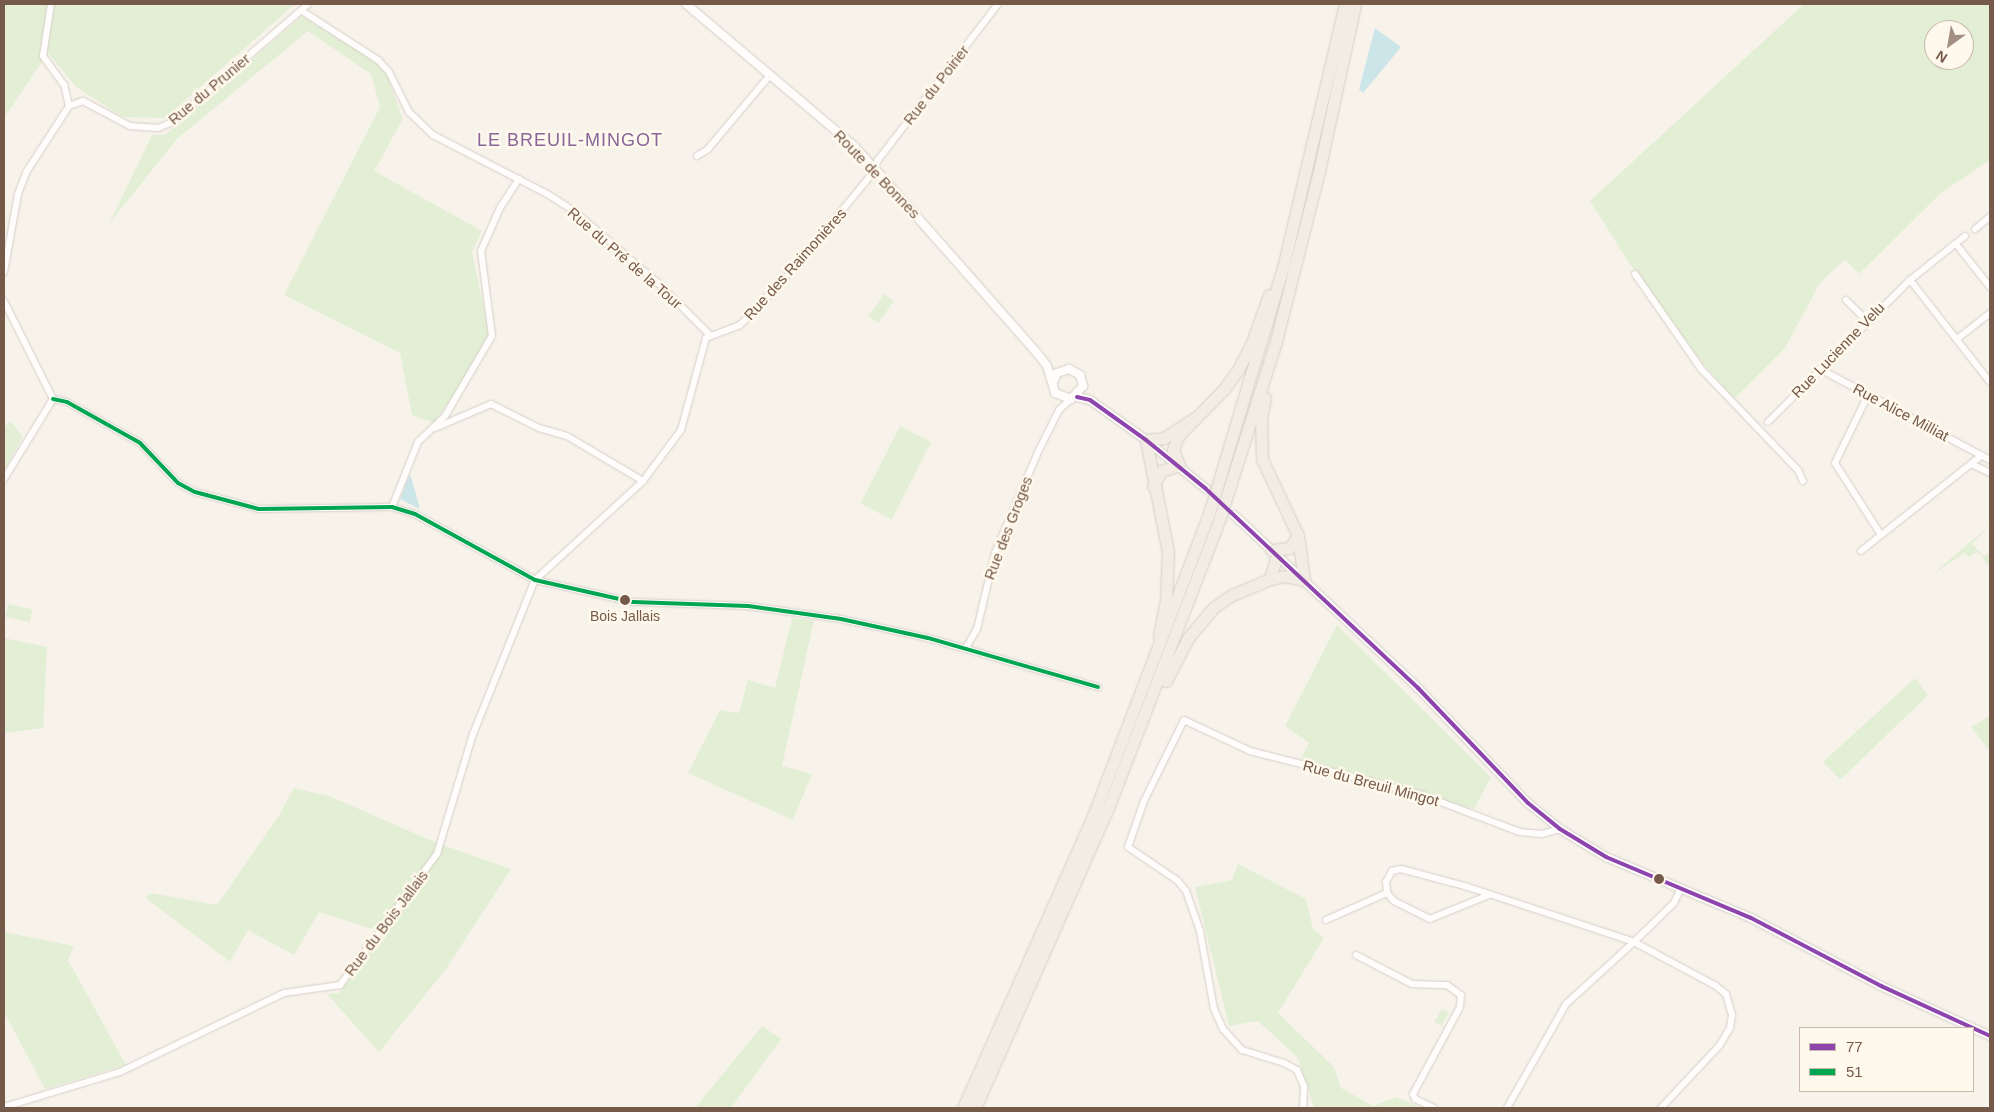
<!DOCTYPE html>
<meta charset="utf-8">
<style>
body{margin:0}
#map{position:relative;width:1994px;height:1112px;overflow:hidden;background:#f7f3eb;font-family:Arial,sans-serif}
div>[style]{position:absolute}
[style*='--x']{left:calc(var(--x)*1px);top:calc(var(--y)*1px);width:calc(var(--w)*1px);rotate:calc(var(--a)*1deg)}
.green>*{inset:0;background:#e3efd5;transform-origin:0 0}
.water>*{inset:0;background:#cce5e8}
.roads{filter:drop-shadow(0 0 1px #d6cfc8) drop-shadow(0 0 1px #d6cfc8)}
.minor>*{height:6px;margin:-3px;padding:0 3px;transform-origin:3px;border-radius:3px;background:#fefdfc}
.tertiary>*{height:8px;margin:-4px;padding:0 4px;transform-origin:4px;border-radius:4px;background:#fefdfc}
.trunk>*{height:11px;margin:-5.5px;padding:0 5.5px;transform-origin:5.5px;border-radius:5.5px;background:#f2ece4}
.bus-1>*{height:4px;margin:-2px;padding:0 2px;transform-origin:2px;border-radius:2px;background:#8e44ad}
.bus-2>*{height:4px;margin:-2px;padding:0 2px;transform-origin:2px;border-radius:2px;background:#00a651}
.dots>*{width:14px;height:14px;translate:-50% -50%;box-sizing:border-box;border:2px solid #fff8ec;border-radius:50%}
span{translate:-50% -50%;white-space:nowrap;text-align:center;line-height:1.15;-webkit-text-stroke:5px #fff8ec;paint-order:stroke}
.bus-label{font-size:14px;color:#765a49}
.street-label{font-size:15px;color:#765a49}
.quarter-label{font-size:18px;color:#89659a;letter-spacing:1px}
.frame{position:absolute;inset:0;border:5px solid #765a49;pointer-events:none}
.legend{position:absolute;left:1799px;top:1027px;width:175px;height:65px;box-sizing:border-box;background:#fff8ec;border:1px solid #c8b9ab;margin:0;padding:6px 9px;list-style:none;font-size:15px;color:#765a49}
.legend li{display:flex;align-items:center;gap:10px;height:25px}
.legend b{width:25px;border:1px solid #c8b9ab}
.north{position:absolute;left:1924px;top:20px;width:50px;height:50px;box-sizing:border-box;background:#fff8ec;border:1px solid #c8b9ab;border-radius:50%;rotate:212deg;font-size:14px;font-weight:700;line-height:20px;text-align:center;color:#765a49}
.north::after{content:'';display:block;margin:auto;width:18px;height:22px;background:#a39082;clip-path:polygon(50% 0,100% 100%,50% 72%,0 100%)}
</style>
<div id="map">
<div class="green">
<div style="clip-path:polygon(4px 4px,295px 4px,165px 118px,123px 117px,76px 87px,48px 53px,4px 118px)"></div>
<div style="clip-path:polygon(evenodd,1804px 4px,1990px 4px,1990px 160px,1941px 193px,1859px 274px,1845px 259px,1820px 283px,1785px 348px,1734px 399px,1695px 354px,1633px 269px,1590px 201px,1804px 4px,1934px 30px,1964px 30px,1964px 60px,1934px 60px,1934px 30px)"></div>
<div style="clip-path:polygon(302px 16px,373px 60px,387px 75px,403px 119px,374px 171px,482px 231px,472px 252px,489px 333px,466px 377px,434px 423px,412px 415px,400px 353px,284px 295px,380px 107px,371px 74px,308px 31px,177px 139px,109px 224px,152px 135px,165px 135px)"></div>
<div style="left:884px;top:294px;width:12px;height:27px;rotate:35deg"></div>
<div style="clip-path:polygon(10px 421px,23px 436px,5px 469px,4px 428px)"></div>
<div style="left:900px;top:426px;width:35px;height:87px;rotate:27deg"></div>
<div style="clip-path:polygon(1990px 525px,1972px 544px,1984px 556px,1990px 552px,1990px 568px,1980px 554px,1976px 552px,1969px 557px,1965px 553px,1933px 574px)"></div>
<div style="left:8px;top:604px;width:25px;height:13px;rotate:12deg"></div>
<div style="clip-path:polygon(792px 618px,814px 620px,782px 766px,812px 774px,793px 820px,688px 773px,720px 710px,739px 713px,748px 680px,775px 688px)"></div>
<div style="clip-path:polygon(1337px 625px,1491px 777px,1474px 809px,1301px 759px,1309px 743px,1285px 726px)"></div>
<div style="clip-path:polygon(4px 638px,47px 647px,43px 728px,4px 733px)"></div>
<div style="clip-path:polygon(1915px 678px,1928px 695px,1840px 780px,1823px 762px)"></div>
<div style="clip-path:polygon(1990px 716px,1990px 751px,1971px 727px)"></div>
<div style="clip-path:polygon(294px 788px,329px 796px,437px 843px,511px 869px,446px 969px,379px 1052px,327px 994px,339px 993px,385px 933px,319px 912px,294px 955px,248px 930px,230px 962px,146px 898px,150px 893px,217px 905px,278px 817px)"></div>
<div style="clip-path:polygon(1238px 864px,1306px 899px,1313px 929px,1324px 938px,1278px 1013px,1334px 1067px,1341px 1088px,1373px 1106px,1396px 1097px,1422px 1108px,1314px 1108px,1298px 1058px,1258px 1021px,1229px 1026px,1195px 887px,1232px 880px)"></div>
<div style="clip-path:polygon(4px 932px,74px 946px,68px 960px,126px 1065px,45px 1089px,4px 1012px)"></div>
<div style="left:1442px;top:1009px;width:8px;height:15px;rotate:30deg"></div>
<div style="clip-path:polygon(762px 1026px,781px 1039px,731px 1108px,695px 1108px)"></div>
</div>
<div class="water">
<div style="clip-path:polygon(1375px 28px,1401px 47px,1363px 93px,1359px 89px)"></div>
<div style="clip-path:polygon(409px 476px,411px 477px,420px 509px,400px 499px)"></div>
</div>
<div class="roads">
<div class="minor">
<div style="--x:302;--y:11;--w:90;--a:32.8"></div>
<div style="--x:378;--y:60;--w:16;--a:47"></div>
<div style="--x:389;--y:72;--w:45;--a:63.4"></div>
<div style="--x:409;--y:112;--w:33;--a:44"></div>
<div style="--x:433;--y:135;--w:131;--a:27.3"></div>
<div style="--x:549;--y:195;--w:30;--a:33"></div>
<div style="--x:574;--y:211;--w:111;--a:40.6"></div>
<div style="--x:658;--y:283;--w:74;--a:45"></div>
<div style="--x:69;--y:106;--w:15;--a:-20"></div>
<div style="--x:83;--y:101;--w:53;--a:28"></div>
<div style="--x:130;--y:126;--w:28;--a:4"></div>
<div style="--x:158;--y:128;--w:15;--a:-23"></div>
<div style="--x:172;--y:122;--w:180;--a:-40.9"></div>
<div style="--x:697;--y:156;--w:13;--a:-32"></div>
<div style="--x:708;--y:149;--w:97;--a:-50"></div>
<div style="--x:1975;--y:229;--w:19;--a:-39"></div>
<div style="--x:1965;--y:236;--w:70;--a:141.3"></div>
<div style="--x:1910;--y:280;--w:130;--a:51.9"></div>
<div style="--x:1956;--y:244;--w:55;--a:51.7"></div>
<div style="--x:4;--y:272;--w:79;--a:-79.8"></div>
<div style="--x:18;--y:194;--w:25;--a:-69"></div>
<div style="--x:27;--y:171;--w:77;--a:-57.1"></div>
<div style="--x:69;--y:106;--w:22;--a:-103"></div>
<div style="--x:64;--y:85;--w:36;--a:-126"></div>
<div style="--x:43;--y:56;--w:53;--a:-81.3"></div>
<div style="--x:1635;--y:274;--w:117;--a:55.1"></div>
<div style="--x:1702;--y:370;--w:139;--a:46.2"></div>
<div style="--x:1798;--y:470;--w:12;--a:66"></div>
<div style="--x:1846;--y:300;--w:30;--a:45"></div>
<div style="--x:4;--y:301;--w:110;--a:63.4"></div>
<div style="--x:1957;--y:339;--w:42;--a:-38.2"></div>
<div style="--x:1820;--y:369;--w:193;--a:28.2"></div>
<div style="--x:1868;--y:395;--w:76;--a:115.9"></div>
<div style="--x:1835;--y:463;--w:85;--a:57.4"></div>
<div style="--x:53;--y:399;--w:14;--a:12"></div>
<div style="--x:67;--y:402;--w:84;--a:29.3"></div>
<div style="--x:140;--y:443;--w:55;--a:46.5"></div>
<div style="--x:178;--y:483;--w:19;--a:28"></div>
<div style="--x:195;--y:492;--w:66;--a:14.9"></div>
<div style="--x:259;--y:509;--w:133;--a:-0.9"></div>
<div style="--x:392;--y:507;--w:24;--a:17"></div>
<div style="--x:415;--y:514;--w:137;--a:28.8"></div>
<div style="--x:535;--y:580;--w:100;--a:12.7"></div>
<div style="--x:633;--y:602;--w:115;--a:2"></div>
<div style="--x:748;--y:606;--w:94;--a:8"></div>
<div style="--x:841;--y:619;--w:89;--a:12.3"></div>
<div style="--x:928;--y:638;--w:177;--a:16.1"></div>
<div style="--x:1768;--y:422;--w:201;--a:-45"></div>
<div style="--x:435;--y:428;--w:61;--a:-23.2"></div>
<div style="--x:491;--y:404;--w:54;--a:26.6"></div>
<div style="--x:539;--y:428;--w:29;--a:16"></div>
<div style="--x:567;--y:436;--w:88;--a:30.6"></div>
<div style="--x:1971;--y:464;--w:21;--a:25"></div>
<div style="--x:4;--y:479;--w:94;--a:-58.5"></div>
<div style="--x:392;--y:507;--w:70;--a:-68.2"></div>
<div style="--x:418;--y:442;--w:37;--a:-44"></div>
<div style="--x:445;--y:416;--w:93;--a:-59.6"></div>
<div style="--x:492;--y:336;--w:86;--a:-97.4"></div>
<div style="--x:481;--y:251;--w:47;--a:-66.2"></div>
<div style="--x:500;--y:208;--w:35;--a:-57"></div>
<div style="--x:1861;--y:551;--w:154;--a:-38.4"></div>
<div style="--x:965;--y:649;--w:23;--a:-59"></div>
<div style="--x:977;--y:629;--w:78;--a:-76.7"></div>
<div style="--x:995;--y:553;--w:110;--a:-66.9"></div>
<div style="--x:1038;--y:452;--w:47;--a:-63.4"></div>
<div style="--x:1059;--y:410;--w:16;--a:-43"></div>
<div style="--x:1489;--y:895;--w:64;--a:157.9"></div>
<div style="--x:1430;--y:919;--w:40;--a:-153.4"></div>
<div style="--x:1394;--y:901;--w:11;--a:-131"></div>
<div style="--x:1387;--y:893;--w:11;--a:-95"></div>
<div style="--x:1386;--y:882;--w:13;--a:-61"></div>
<div style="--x:1392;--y:871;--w:9;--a:-13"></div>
<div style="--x:1401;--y:869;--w:69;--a:15"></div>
<div style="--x:1468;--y:887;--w:175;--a:18.3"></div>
<div style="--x:1634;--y:942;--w:56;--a:-44.3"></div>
<div style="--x:1674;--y:903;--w:17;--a:-65"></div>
<div style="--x:1326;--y:920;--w:67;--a:-23.9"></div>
<div style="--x:1356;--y:955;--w:63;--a:27.4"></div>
<div style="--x:1412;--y:984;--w:35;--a:2"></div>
<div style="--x:1447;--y:985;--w:17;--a:36"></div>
<div style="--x:1461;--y:995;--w:12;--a:95"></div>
<div style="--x:1460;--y:1007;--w:99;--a:118.4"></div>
<div style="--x:1413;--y:1094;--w:5;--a:68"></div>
<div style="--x:1415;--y:1099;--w:21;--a:25"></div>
<div style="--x:4;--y:1107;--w:121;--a:-16.8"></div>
<div style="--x:120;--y:1072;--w:182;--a:-25.7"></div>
<div style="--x:284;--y:993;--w:57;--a:-8.1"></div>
<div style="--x:340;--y:985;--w:163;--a:-53.5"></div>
<div style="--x:437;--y:854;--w:125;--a:-73.3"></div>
<div style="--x:473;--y:734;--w:166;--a:-68.1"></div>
<div style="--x:535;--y:580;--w:147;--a:-42.5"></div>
<div style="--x:643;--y:481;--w:64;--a:-53.3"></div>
<div style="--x:681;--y:430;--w:95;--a:-74.8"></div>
<div style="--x:706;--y:338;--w:36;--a:-21"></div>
<div style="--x:740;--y:325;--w:86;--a:-46.4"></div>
<div style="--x:799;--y:263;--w:114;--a:-50.7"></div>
<div style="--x:871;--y:175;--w:17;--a:-65"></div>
<div style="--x:878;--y:160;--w:197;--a:-52.4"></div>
<div style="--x:1303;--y:1108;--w:22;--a:-87"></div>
<div style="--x:1304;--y:1086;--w:17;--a:-114"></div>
<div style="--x:1297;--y:1070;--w:15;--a:-152"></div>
<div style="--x:1284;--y:1063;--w:44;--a:-162.8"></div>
<div style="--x:1242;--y:1050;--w:28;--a:-132"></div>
<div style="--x:1223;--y:1029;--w:22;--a:-114"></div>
<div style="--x:1214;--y:1009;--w:79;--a:-100.2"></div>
<div style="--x:1200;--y:931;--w:42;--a:-109.3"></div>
<div style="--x:1186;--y:891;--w:13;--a:-129"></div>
<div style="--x:1178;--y:881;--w:60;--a:-145.8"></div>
<div style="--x:1128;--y:847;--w:49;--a:-70.8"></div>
<div style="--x:1144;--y:801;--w:90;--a:-63.7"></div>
<div style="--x:1184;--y:720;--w:73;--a:25.2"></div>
<div style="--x:1250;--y:751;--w:178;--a:14.3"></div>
<div style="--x:1422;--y:795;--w:105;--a:20.7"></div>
<div style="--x:1520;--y:832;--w:22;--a:5"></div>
<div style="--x:1542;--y:834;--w:19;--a:-16"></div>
<div style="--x:1507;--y:1108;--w:120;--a:-60.4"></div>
<div style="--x:1566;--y:1004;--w:92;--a:-42.4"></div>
<div style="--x:1634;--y:942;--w:93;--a:28.2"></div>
<div style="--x:1716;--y:986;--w:13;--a:39"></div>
<div style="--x:1726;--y:994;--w:22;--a:74"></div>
<div style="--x:1732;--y:1015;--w:13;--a:99"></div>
<div style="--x:1730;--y:1028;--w:21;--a:121"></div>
<div style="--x:1719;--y:1046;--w:85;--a:133.1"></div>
</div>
<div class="tertiary">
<div style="--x:686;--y:4;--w:220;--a:40.2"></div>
<div style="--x:854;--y:146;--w:30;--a:48"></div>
<div style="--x:874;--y:168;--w:247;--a:48.6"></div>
<div style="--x:1037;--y:353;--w:16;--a:52"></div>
<div style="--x:1047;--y:366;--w:28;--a:73"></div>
<div style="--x:1055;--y:393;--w:17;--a:21"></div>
<div style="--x:1071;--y:399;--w:18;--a:-47"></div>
<div style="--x:1083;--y:386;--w:11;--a:-105"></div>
<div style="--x:1080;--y:375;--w:13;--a:-151"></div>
<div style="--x:1069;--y:369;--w:13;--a:162"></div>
<div style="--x:1057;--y:373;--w:10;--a:114"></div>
<div style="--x:1077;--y:397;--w:13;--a:13"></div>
<div style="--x:1090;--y:400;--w:69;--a:35.5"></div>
<div style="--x:1146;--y:440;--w:77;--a:39.2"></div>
<div style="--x:1234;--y:515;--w:253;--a:43.2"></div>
<div style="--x:1418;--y:688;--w:159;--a:46.3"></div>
<div style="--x:1528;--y:803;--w:41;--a:39.1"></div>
<div style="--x:1560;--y:829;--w:54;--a:31.3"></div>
<div style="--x:1606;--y:857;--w:157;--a:22.8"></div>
<div style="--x:1751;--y:918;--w:147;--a:27.6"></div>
<div style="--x:1881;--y:986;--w:120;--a:24.6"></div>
</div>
<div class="trunk">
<div style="--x:1265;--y:398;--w:21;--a:101"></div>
<div style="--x:1261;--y:419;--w:40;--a:88.6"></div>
<div style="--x:1262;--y:459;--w:85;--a:64.9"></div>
<div style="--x:1298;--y:536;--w:44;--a:82.2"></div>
<div style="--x:1153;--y:486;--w:17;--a:-62"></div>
<div style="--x:1161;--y:471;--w:19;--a:-18"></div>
<div style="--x:1179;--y:465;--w:16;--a:-112"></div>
<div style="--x:1173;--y:450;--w:15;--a:-70"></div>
<div style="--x:1178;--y:436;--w:66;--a:-45.6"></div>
<div style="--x:1224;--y:389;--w:24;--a:-54"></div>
<div style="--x:1238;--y:370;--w:28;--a:-63"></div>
<div style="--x:1251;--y:345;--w:53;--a:-70.2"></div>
<div style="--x:1271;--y:550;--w:18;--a:-6"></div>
<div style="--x:1289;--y:548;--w:15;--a:-53"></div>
<div style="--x:1270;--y:579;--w:25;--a:-74"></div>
<div style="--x:1159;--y:636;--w:36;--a:-79"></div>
<div style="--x:1166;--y:601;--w:49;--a:-87.7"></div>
<div style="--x:1168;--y:552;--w:114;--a:-101.1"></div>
<div style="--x:1146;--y:440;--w:18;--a:-6"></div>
<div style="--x:1164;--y:438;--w:35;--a:-33"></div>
<div style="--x:1166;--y:681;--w:48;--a:-62.9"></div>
<div style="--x:1188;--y:638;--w:40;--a:-50"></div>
<div style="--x:1214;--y:607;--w:22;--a:-34"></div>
<div style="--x:1232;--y:595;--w:41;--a:-22.8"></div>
<div style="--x:1270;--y:579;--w:15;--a:-11"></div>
<div style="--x:1285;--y:576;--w:19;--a:12"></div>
<div style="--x:963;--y:1108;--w:320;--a:-66"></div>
<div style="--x:1093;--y:816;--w:324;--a:-69"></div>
<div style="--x:1209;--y:514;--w:257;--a:-73.3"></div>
<div style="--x:1283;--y:268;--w:271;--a:-76.8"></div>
<div style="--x:975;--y:1108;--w:328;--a:-66.1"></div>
<div style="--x:1108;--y:808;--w:312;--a:-68.9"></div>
<div style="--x:1220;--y:517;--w:185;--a:-72.3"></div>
<div style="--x:1276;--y:341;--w:175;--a:-75.8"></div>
<div style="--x:1319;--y:171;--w:171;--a:-77.8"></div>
</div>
</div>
<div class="bus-1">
<div style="--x:1077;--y:397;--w:13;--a:13"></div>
<div style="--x:1090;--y:400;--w:69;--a:35.5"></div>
<div style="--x:1146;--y:440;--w:77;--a:39.2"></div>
<div style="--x:1206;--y:489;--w:291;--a:43.2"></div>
<div style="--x:1418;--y:688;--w:159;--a:46.3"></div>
<div style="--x:1528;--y:803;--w:41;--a:39.1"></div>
<div style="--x:1560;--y:829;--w:54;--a:31.3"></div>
<div style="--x:1606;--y:857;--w:157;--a:22.8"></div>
<div style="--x:1751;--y:918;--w:147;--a:27.6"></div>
<div style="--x:1881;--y:986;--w:120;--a:24.6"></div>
</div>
<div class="bus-2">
<div style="--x:53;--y:399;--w:14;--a:12"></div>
<div style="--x:67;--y:402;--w:84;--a:29.3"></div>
<div style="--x:140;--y:443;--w:55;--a:46.5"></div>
<div style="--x:178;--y:483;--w:19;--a:28"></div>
<div style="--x:195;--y:492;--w:66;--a:14.9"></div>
<div style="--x:259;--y:509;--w:133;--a:-0.9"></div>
<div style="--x:392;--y:507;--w:24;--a:17"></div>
<div style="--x:415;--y:514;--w:137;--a:28.8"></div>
<div style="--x:535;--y:580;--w:100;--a:12.7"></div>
<div style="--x:633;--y:602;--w:115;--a:2"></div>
<div style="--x:748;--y:606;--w:94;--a:8"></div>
<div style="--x:841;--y:619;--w:89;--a:12.3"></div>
<div style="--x:928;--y:638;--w:177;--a:16.1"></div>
</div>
<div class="dots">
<div style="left:625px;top:600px;background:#765a49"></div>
<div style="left:1659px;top:879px;background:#765a49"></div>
</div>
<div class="bus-label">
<span style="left:625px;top:616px">Bois Jallais</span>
</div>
<div class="street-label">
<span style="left:936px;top:85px;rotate:-52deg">Rue du Poirier</span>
<span style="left:209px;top:89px;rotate:-40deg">Rue du Prunier</span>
<span style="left:877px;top:174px;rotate:46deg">Route de Bonnes</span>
<span style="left:625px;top:258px;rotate:41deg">Rue du Pré de la Tour</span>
<span style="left:795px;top:264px;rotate:-48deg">Rue des Raimonières</span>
<span style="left:1838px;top:350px;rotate:-46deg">Rue Lucienne Velu</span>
<span style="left:1901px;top:412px;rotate:28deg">Rue Alice Milliat</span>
<span style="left:1008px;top:528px;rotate:-69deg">Rue des Groges</span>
<span style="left:1371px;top:783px;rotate:15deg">Rue du Breuil Mingot</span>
<span style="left:386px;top:923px;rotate:-53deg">Rue du Bois Jallais</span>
</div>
<div class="quarter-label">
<span style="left:570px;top:140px">LE BREUIL-MINGOT</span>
</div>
<div class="frame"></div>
<ul class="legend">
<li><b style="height:6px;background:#8e44ad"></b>77</li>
<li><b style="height:6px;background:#00a651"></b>51</li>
</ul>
<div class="north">N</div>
</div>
